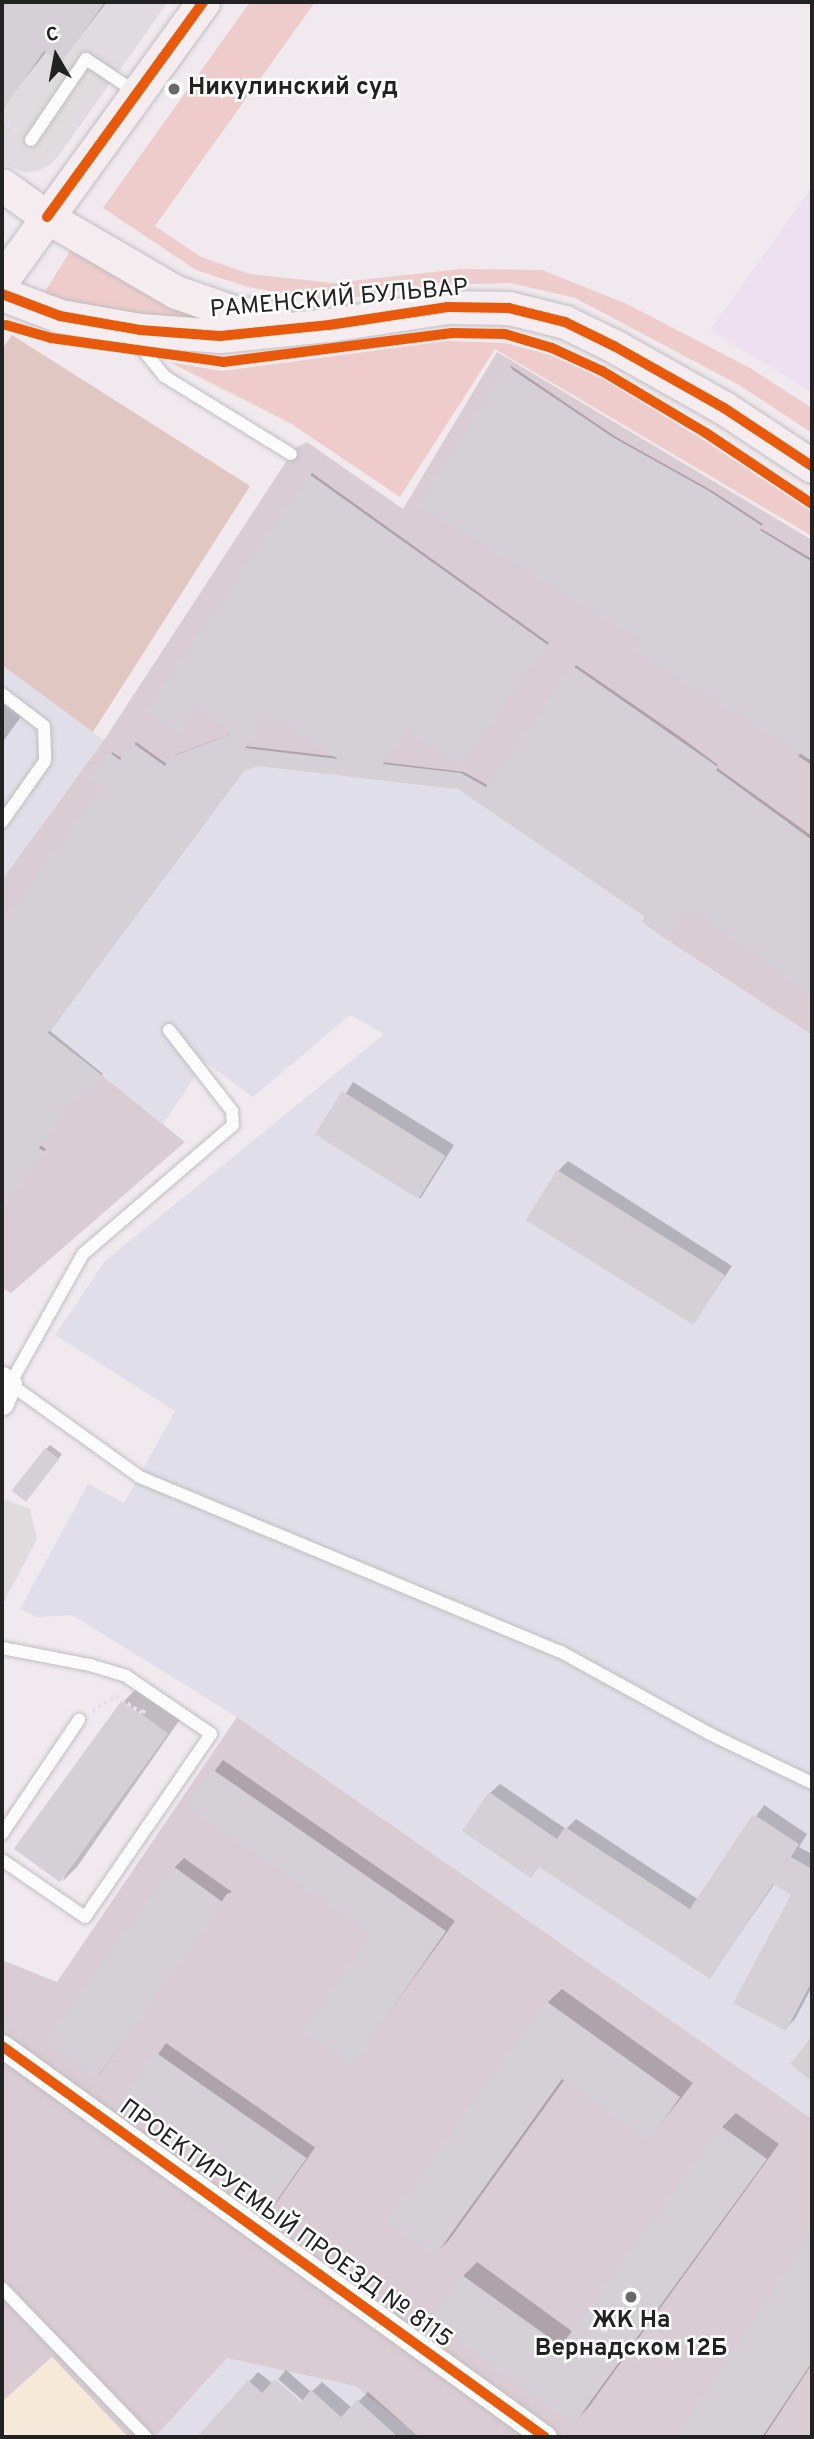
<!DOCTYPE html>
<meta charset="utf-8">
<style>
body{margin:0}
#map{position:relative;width:814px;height:2439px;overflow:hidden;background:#f0eaef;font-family:Overpass,sans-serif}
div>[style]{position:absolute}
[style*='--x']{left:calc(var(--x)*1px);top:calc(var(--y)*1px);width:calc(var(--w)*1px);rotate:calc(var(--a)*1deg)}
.residential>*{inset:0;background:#dfdbdf}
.commercial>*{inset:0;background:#ece0f1}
.industrial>*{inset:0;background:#e0dfe9}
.construction>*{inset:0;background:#d9ccd3}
.grass>*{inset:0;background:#eecccb}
.forest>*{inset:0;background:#e0c7c1}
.park>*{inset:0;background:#f6e9d8}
.parking>*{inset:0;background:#dfdcde;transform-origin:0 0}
.shadow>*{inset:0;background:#0003;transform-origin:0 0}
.building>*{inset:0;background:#d5d0d5;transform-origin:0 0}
.path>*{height:3.5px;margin-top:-1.75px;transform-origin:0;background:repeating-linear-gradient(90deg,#e7dbec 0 3.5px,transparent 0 7px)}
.roads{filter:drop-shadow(0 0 2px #c0bdc0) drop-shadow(0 0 2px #c0bdc0)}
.lane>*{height:12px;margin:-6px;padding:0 6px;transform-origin:6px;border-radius:6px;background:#fdfcfd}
.street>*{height:23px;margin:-11.5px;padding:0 11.5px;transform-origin:11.5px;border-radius:11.5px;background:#fdfcfd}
.secondary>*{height:33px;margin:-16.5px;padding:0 16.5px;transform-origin:16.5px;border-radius:16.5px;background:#f5ecf0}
.cycleway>*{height:10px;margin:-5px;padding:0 5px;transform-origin:5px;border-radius:5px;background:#e8590c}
.dots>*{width:19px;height:19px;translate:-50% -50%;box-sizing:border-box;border:4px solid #fff;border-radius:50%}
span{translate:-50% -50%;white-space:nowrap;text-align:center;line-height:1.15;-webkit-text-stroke:5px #fff;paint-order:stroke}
.poi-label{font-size:24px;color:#222;font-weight:700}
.left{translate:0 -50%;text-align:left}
.street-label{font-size:24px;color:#222}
.frame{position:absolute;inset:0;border:4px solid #222;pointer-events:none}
.north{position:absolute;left:21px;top:21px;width:70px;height:70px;-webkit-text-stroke:5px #fff;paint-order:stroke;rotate:350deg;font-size:19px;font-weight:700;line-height:28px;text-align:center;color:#222}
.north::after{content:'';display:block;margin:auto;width:24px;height:32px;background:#222;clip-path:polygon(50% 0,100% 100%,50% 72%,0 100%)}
</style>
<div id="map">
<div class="residential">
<div style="clip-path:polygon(2px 2px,168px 2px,62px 151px,52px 163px,40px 170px,26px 173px,2px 164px)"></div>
</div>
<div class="commercial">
<div style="clip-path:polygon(812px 187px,812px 393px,710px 330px)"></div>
</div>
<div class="industrial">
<div style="clip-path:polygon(2px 665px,104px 740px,2px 880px)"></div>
<div style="clip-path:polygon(258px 766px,458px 789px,645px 917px,642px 922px,667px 940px,812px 1035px,812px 2119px,237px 1717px,72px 1615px,37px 1617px,20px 1609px,88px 1484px,124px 1503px,175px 1411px,55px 1335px,105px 1261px,384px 1034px,350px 1015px,253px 1097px,205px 1062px,163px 1124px,48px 1033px,244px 771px)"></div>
<div style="clip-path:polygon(227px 2358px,355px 2386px,420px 2437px,155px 2437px)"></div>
</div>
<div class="construction">
<div style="clip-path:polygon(497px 352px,812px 540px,812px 1035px,667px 940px,642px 922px,645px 916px,458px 789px,258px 766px,244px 771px,49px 1033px,185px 1142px,11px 1293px,2px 1288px,2px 880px,104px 740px,295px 448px,307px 442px,403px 509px)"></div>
<div style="clip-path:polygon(237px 1717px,812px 2119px,812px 2437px,420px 2437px,355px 2386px,227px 2358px,155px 2437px,128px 2437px,52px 2357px,2px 2402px,2px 1960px,57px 1982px)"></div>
</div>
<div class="grass">
<div style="clip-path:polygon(250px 2px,315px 2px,155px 226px,201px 257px,250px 274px,333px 283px,461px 269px,542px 270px,627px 304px,750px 368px,812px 408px,812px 433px,739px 385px,575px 298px,510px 283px,445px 285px,327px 301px,248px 287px,196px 270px,103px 208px)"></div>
<div style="clip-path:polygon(73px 246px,229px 320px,143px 319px,42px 297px)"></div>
<div style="clip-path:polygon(447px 341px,505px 343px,550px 355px,603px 379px,705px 441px,812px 512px,812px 536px,495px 349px,400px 497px,290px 423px,169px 362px,222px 371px)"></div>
</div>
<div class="forest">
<div style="clip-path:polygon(12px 335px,250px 486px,93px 732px,2px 665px,2px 349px)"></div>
</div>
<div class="park">
<div style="clip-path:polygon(52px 2357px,128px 2437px,2px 2437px,2px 2402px)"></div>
</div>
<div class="parking">
<div style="left:77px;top:46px;width:38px;height:113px;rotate:35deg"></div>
<div style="clip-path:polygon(2px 1498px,30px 1509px,37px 1539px,2px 1606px)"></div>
</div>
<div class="shadow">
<div style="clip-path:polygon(4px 2px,107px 2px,61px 61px,47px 51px,10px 97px,2px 91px)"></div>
<div style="clip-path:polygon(510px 365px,616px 437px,711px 490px,763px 524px,760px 528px,812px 559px,812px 765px,798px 756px,801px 752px,643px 639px)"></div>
<div style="clip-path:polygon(evenodd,312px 473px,549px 643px,462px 763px,407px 728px,382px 762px,464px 772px,489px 786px,576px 665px,679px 736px,718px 765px,716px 767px,812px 836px,812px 993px,690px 907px,648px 916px,459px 788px,258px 765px,244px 769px,49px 1030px,103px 1074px,91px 1092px,82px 1088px,40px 1145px,46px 1149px,2px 1208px,2px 926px,104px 785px,112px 752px,123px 759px,136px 742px,168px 765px,175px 755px,233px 733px,198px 704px,148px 711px,312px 473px,269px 712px,339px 757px,245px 746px,269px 712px)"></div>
<div style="clip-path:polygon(2px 694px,25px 711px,2px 743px)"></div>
<div style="left:353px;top:1082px;width:119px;height:63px;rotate:32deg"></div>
<div style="clip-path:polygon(568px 1161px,732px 1266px,692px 1324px,558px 1171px)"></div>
<div style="clip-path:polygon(50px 1445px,62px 1454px,30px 1496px,46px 1449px)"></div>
<div style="clip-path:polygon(137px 1688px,181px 1718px,77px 1867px,63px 1881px,123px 1702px)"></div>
<div style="clip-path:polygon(223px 1760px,455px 1921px,352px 2064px,373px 1934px,189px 1805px)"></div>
<div style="clip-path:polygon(500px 1784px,566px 1829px,576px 1819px,699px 1900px,764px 1805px,807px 1834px,799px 1847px,812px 1854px,812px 1987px,795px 2019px,785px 2029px,793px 1894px,775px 1883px,710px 1977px,540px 1866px,531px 1876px,490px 1793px)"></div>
<div style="clip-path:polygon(184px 1858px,232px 1892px,227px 1894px,98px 2077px,174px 1868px)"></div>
<div style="clip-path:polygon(562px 1989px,693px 2083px,649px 2139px,565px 2079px,449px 2240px,435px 2254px,548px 2002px)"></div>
<div style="left:166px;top:2043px;width:182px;height:70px;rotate:35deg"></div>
<div style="clip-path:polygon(736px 2113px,779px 2144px,588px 2408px,574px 2422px,463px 2276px,477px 2262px,573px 2332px,722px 2127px)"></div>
<div style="clip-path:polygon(812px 2234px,812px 2364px,764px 2437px,678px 2437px)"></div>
<div style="clip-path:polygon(286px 2370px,311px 2392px,322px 2382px,352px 2408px,368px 2392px,419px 2437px,199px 2437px,258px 2372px,306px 2409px,309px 2406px,278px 2379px)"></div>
</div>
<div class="building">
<div style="clip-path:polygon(2px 2px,105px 2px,61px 63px,44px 51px,2px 111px)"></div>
<div style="clip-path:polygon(507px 366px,614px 438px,709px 491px,762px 526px,760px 530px,812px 562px,812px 761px,634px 651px,641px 640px,419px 506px)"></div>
<div style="clip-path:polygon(evenodd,309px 474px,548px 645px,460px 767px,407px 730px,383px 764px,461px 773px,486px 787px,573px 666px,718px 767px,716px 770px,812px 840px,812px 996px,690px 909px,667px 940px,642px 922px,645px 917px,458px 789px,258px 766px,244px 771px,48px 1033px,103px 1076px,89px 1096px,82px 1090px,39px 1148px,45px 1152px,2px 1210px,2px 923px,102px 786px,91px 778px,109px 752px,120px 760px,133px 743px,165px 766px,171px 757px,231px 734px,197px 706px,178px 734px,146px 712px,309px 474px,268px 714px,338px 759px,245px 748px,268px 714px)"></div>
<div style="left:342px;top:1091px;width:122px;height:51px;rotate:32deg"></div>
<div style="left:557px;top:1170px;width:198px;height:59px;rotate:32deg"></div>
<div style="left:45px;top:1448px;width:18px;height:54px;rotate:38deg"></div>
<div style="left:122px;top:1700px;width:57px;height:184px;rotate:36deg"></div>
<div style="clip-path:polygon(212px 1769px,446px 1931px,352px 2066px,303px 2031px,371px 1934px,186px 1806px)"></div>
<div style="clip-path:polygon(489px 1792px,557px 1839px,565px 1827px,690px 1909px,753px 1814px,799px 1844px,791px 1857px,812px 1869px,812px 1981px,786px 2031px,733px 2003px,791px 1895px,773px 1884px,710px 1979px,539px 1867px,531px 1878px,462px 1831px)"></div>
<div style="left:173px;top:1866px;width:63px;height:217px;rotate:36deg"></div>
<div style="clip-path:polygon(546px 2001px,680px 2097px,649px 2141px,562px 2079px,435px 2256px,387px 2222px)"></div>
<div style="clip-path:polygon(812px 2036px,812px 2082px,790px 2064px)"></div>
<div style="left:155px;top:2052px;width:185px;height:58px;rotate:35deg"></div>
<div style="clip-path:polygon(721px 2126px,767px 2159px,574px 2424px,430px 2320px,462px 2275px,561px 2346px)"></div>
<div style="clip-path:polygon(812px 2231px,812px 2362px,762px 2437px,676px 2437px)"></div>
<div style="clip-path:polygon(275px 2379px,301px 2402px,311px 2390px,341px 2417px,357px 2400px,398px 2437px,197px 2437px,248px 2380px,262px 2393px)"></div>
</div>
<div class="path">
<div style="--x:2;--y:121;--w:18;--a:34"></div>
<div style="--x:92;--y:1711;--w:28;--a:-32"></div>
<div style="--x:116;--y:1696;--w:31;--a:33"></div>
<div style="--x:142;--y:1713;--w:6;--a:-45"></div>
</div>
<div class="roads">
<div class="lane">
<div style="--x:31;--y:140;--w:98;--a:-55.8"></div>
<div style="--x:86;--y:59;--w:61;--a:33.7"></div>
<div style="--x:140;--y:330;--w:21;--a:79"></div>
<div style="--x:144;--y:351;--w:32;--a:51"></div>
<div style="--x:164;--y:376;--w:149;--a:31.6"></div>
<div style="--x:2;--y:694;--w:53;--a:37.3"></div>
<div style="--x:44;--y:726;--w:35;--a:88"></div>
<div style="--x:45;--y:761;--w:75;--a:125.2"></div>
<div style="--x:169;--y:1030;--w:103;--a:52.1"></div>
<div style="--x:232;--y:1111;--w:14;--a:86"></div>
<div style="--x:233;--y:1125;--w:198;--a:139.3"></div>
<div style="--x:83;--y:1254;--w:149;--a:119.3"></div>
<div style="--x:10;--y:1384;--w:160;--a:35.6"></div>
<div style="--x:140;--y:1477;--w:456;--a:22.6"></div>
<div style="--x:561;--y:1652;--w:172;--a:28.8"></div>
<div style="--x:712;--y:1735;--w:111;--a:25.6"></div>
<div style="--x:2;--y:1648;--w:90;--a:10.9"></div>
<div style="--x:90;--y:1665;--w:38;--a:17"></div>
<div style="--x:126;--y:1676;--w:103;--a:34.3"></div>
<div style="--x:211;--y:1734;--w:222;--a:124.5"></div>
<div style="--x:85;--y:1917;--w:101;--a:-145.5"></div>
<div style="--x:2;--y:1834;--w:138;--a:-56"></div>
<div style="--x:2;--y:2288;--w:207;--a:46"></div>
</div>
<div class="street">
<div style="--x:2;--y:1378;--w:10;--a:37"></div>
<div style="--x:10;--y:1384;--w:21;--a:113"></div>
<div style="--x:2;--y:2046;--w:669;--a:35.76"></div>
</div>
<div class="secondary">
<div style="--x:2;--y:185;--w:55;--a:35.4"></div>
<div style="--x:47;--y:217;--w:149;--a:30.2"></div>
<div style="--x:176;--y:292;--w:60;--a:19.3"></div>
<div style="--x:233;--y:312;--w:43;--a:7.9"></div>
<div style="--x:2;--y:280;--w:343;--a:-54.1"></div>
<div style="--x:2;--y:294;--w:62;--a:20.8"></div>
<div style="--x:60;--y:316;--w:81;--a:9.9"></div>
<div style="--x:140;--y:330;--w:80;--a:4.3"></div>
<div style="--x:220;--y:336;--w:110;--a:-5.8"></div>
<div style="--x:329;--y:325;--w:120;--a:-8.6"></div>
<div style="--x:448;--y:307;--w:61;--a:0.9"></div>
<div style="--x:509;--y:308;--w:58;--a:14"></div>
<div style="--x:565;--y:322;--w:55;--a:26.1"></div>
<div style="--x:614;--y:346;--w:126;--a:29.4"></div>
<div style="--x:724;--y:408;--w:105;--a:33.4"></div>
</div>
</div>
<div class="cycleway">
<div style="--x:47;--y:217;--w:266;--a:-54"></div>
<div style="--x:2;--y:294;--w:62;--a:20.8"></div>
<div style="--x:60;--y:316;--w:81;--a:9.9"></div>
<div style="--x:140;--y:330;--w:80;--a:4.3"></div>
<div style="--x:220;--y:336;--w:110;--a:-5.8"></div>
<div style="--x:329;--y:325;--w:120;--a:-8.6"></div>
<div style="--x:448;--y:307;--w:61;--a:0.9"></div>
<div style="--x:509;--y:308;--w:58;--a:14"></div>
<div style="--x:565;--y:322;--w:55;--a:26.1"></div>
<div style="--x:614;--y:346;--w:126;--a:29.4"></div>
<div style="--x:724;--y:408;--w:105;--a:33.4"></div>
<div style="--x:6;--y:325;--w:47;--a:16.1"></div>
<div style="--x:51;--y:338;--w:174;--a:7.9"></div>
<div style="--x:223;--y:362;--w:231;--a:-7.2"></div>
<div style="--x:452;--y:333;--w:53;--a:1.1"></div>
<div style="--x:505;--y:334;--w:49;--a:16.6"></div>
<div style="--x:552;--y:348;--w:55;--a:24.7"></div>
<div style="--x:602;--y:371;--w:121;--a:30.8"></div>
<div style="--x:706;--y:433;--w:128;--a:33.8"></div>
<div style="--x:2;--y:2046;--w:669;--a:35.76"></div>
</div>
<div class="dots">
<div style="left:174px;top:89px;background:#6a686a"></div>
<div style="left:631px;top:2297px;background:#6a686a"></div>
</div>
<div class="poi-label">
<span class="left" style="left:188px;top:89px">Никулинский суд</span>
<span style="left:631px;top:2336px">ЖК На<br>Вернадском 12Б</span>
</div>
<div class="street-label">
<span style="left:339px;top:300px;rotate:-5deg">РАМЕНСКИЙ БУЛЬВАР</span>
<span style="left:285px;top:2225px;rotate:36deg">ПРОЕКТИРУЕМЫЙ ПРОЕЗД № 8115</span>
</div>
<div class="frame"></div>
<div class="north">С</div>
</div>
